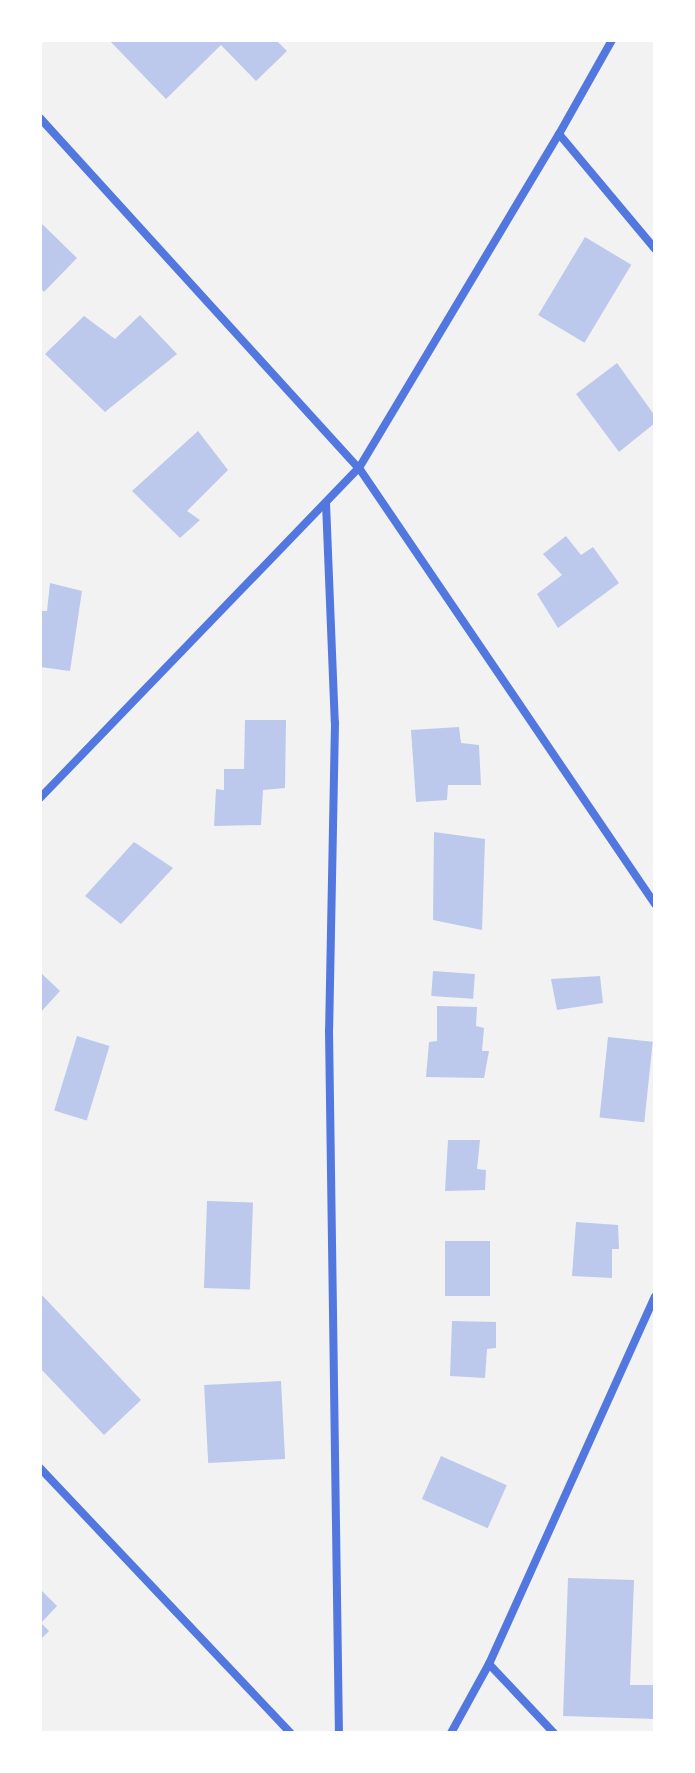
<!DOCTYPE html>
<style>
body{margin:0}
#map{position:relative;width:695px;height:1773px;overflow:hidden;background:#f2f2f2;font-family:"Open Sans",sans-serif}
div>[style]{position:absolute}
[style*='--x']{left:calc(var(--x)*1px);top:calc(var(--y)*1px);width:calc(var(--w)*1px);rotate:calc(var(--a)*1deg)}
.building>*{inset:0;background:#bdc9ec;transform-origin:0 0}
.minor>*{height:8px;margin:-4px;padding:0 4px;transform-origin:4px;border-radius:4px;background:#5277de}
span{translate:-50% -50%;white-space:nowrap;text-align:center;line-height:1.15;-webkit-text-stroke:8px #fff;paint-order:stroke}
.frame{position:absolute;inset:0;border:42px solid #fff;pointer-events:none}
</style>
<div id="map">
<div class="building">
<div style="clip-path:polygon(109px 40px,276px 40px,287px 51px,256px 81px,221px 45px,166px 99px)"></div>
<div style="clip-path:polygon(40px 222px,77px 258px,44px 292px,40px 287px)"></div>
<div style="left:585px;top:237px;width:54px;height:91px;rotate:31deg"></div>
<div style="clip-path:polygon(140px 315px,177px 354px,105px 412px,45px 354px,84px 316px,115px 339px)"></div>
<div style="clip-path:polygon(617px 363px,655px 416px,655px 423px,619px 452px,576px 394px)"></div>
<div style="clip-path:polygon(198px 431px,228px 470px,187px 511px,200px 520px,180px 538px,132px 491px)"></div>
<div style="clip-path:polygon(566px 536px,581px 555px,593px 547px,619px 583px,558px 628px,537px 594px,562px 575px,543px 554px)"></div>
<div style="clip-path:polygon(50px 583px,82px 591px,70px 671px,40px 667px,40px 611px,47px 611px)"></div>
<div style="clip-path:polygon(245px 720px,286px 720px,285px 788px,263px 790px,261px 825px,214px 826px,216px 789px,224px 790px,224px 769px,244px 769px)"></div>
<div style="clip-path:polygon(459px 727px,461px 743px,479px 745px,481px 785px,448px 785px,447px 800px,416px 802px,411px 730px)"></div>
<div style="clip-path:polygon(434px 832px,485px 839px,482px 930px,433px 920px)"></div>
<div style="clip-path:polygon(134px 842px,173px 868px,121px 924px,85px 896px)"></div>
<div style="left:433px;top:971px;width:42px;height:25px;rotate:4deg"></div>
<div style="clip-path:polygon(40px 972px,60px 991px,40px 1013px)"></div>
<div style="clip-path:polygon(600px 976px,603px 1003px,557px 1010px,551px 979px)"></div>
<div style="clip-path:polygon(437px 1006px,477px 1007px,476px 1026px,484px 1028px,482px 1051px,489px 1051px,484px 1078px,426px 1077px,429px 1042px,437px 1041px)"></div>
<div style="left:77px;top:1036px;width:34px;height:78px;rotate:17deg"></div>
<div style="left:608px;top:1037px;width:45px;height:81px;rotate:6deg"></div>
<div style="clip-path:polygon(448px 1140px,480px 1140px,477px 1169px,486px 1170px,485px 1190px,445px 1191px)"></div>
<div style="left:207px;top:1201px;width:46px;height:87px;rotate:2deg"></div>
<div style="clip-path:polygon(576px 1222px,618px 1225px,619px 1249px,612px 1249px,612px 1278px,572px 1276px)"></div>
<div style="left:445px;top:1241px;width:45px;height:55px"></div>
<div style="clip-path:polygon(40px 1293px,141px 1400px,104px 1435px,40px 1368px)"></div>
<div style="clip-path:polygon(452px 1321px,496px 1322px,496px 1348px,487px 1349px,485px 1378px,450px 1376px)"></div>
<div style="left:281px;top:1381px;width:78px;height:77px;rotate:87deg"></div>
<div style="left:441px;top:1456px;width:72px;height:47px;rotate:24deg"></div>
<div style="clip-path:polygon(568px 1578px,634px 1580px,630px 1685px,655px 1685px,655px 1719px,563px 1716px)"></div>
<div style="clip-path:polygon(40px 1589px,57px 1606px,41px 1623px,49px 1631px,40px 1640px)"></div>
</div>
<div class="minor">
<div style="--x:612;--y:40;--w:108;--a:119.4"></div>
<div style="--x:559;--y:134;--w:150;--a:50.1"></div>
<div style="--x:40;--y:118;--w:474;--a:47.7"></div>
<div style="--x:359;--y:468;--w:527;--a:55.83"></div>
<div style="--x:326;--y:503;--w:220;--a:87.7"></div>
<div style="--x:335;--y:723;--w:307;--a:91.1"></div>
<div style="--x:329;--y:1030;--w:703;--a:89.19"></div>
<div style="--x:40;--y:798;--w:459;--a:-46"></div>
<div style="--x:359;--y:468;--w:389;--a:-59.1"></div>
<div style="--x:40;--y:1468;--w:365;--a:46.6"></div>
<div style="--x:489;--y:1664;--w:95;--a:46.7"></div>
<div style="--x:451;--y:1733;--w:79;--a:-61.2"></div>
<div style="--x:489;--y:1664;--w:403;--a:-65.7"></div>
</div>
<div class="frame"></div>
</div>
